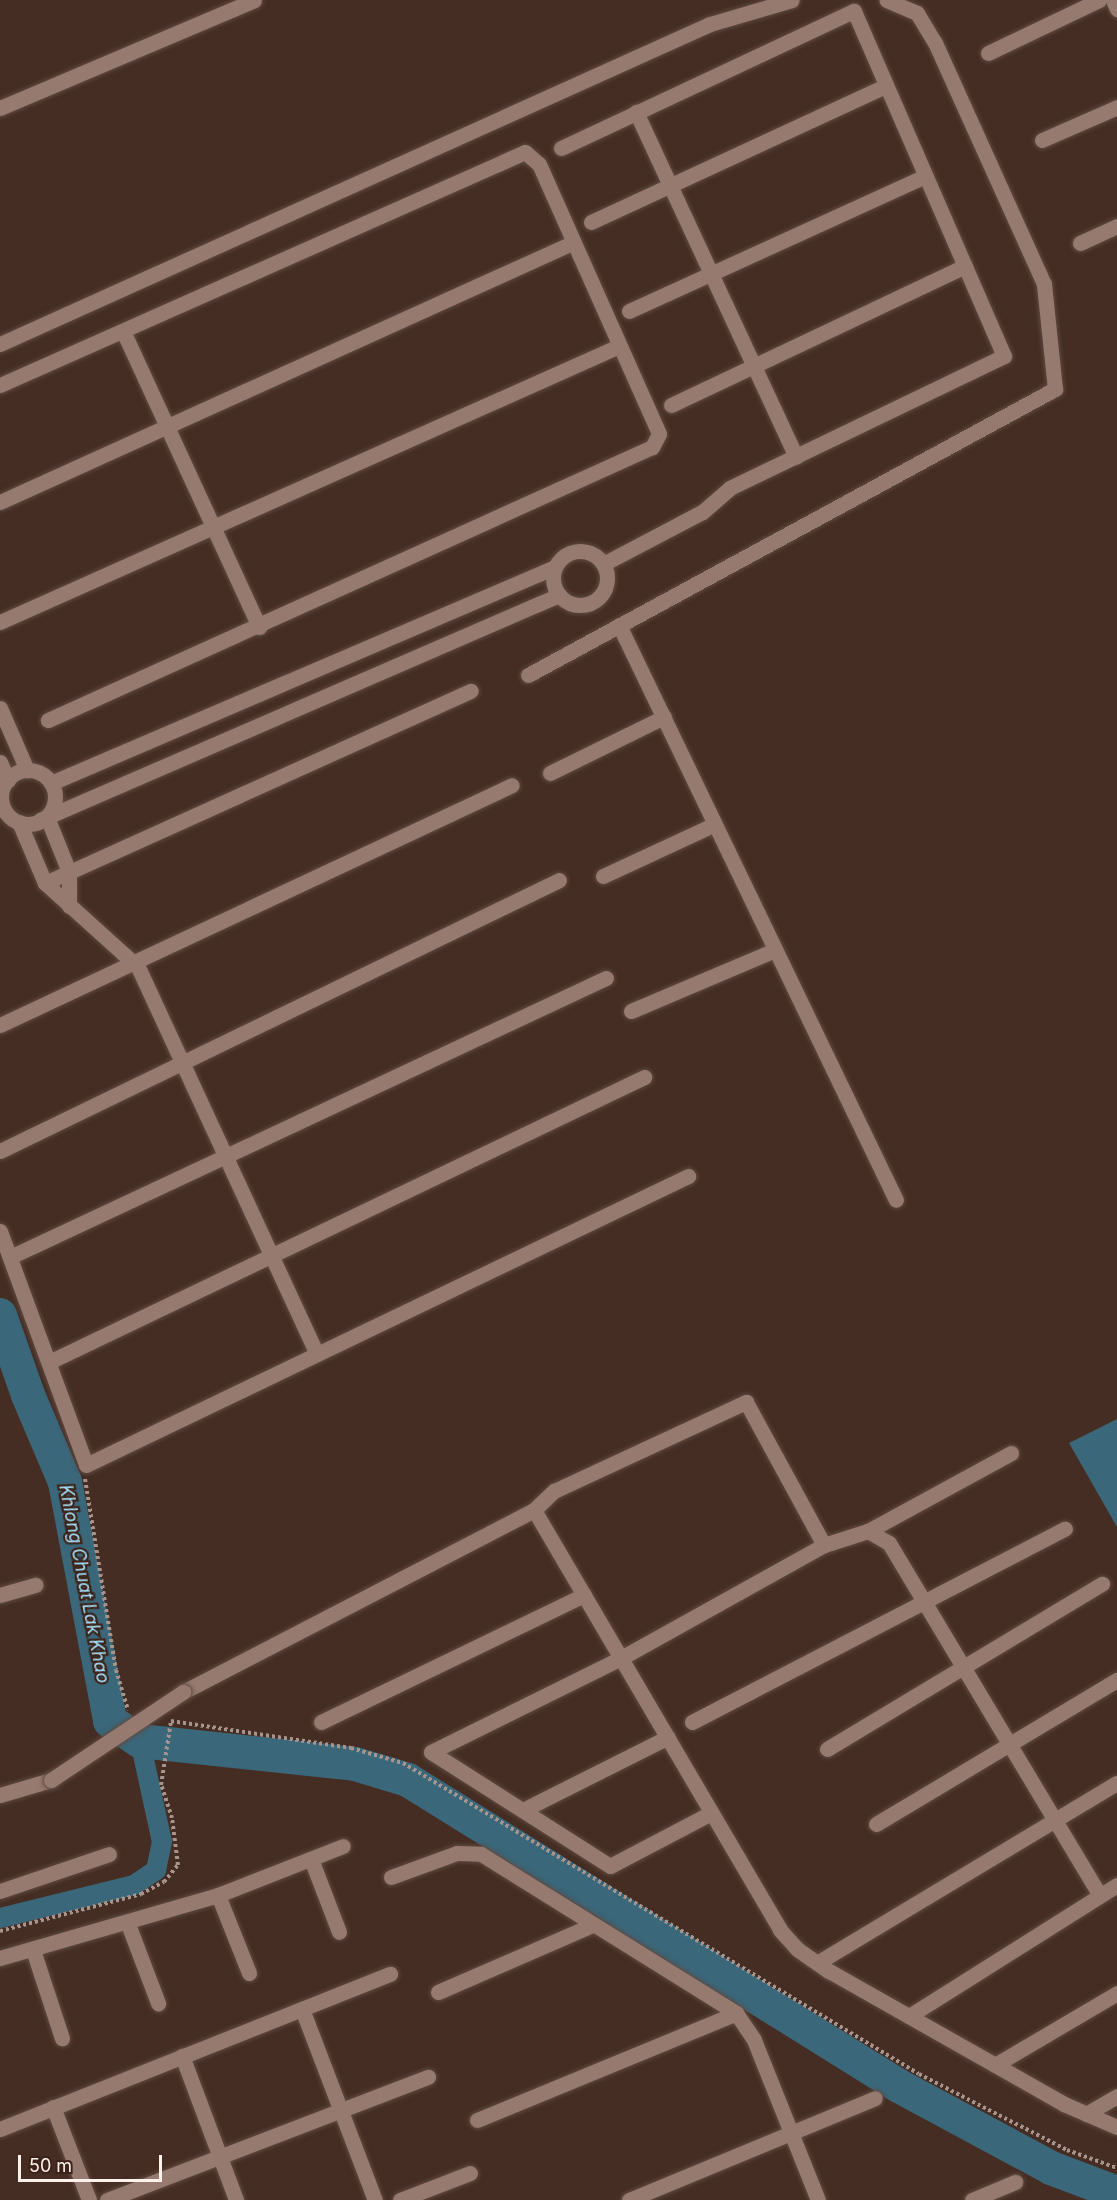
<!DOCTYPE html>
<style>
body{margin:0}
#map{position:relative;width:1117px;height:2200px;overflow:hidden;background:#452d23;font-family:Inter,sans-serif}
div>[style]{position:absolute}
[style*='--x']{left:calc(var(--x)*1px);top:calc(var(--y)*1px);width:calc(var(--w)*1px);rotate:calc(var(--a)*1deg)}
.water>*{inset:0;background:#3a677a}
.canal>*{height:20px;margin:-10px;padding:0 10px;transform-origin:10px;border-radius:10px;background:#3a677a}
.river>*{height:34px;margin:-17px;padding:0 17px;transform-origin:17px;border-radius:17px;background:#3a677a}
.path>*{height:4px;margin-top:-2px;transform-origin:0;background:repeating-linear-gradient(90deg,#a7958d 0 3px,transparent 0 6px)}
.roads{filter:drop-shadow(0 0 2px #5e4a41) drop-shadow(0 0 2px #5e4a41)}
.minor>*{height:15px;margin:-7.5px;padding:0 7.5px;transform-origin:7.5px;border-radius:7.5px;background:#977a6f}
.minor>.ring{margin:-7.5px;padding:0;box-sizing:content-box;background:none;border:15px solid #977a6f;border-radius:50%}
.bridges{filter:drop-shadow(0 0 2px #5e4a41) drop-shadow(0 0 2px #5e4a41)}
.minor-bridge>*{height:15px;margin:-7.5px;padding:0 7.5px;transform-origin:7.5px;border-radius:7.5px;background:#977a6f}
span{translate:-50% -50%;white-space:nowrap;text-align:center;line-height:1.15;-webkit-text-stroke:4.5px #3b2319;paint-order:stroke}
.water-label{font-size:18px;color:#a7e2fd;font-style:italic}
.scale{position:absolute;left:18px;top:2155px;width:144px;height:27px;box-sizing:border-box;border:3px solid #fff2ec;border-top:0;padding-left:8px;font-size:18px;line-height:21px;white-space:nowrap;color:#fff2ec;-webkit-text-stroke:4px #3b2319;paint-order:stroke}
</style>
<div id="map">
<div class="water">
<div style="clip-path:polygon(1117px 1419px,1117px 1527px,1069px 1443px)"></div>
</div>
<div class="canal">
<div style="--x:0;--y:1918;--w:138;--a:-13.8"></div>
<div style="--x:134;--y:1885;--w:27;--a:-34"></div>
<div style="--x:156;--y:1870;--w:29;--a:-78"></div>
<div style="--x:162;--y:1842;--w:103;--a:-102.3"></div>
</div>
<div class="river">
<div style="--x:0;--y:1315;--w:85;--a:70.7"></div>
<div style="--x:28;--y:1395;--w:95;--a:67"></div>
<div style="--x:65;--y:1482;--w:243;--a:79.3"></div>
<div style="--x:110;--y:1721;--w:36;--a:34"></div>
<div style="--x:140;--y:1741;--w:216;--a:6.1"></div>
<div style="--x:355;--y:1764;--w:55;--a:16.8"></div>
<div style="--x:408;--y:1780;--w:579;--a:31.93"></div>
<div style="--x:899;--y:2086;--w:173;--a:28.3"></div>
<div style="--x:1051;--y:2168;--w:71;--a:20.7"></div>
</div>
<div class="path">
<div style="--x:85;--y:1479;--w:193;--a:80.8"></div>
<div style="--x:116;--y:1670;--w:42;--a:73.3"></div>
<div style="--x:171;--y:1721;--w:182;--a:8.5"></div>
<div style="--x:351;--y:1748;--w:54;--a:16.1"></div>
<div style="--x:403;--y:1763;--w:602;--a:31.08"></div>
<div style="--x:919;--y:2074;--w:166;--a:27.2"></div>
<div style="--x:1067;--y:2150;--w:53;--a:19.8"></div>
<div style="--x:0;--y:1931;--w:146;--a:-14.7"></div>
<div style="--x:141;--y:1894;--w:26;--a:-28"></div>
<div style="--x:164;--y:1882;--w:22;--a:-51"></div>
<div style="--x:178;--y:1865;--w:47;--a:-97.3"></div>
<div style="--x:172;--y:1818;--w:35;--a:-108"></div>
<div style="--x:161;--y:1785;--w:65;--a:-81.1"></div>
</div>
<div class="roads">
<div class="minor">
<div style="--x:1113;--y:0;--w:10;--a:66"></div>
<div style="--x:988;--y:53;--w:123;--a:-25.5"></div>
<div style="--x:0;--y:108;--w:276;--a:-23"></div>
<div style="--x:636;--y:112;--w:380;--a:65.1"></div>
<div style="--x:1042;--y:140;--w:82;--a:-23.7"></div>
<div style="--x:561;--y:148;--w:323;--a:-25.1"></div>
<div style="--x:854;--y:11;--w:376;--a:66.5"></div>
<div style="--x:1004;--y:356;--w:304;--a:154.3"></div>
<div style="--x:730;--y:488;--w:37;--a:139"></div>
<div style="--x:702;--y:512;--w:112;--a:152.3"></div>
<div style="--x:591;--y:222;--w:325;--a:-24.8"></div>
<div style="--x:1080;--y:243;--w:41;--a:-24.7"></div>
<div style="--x:629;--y:311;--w:325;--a:-24.5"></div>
<div style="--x:123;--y:331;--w:326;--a:65.3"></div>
<div style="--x:0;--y:344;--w:779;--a:-24.26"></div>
<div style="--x:710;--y:24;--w:85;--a:-16.3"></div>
<div style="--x:0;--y:385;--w:574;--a:-23.93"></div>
<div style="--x:525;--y:152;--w:18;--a:41"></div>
<div style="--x:539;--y:164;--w:295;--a:66"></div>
<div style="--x:659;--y:434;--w:15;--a:118"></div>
<div style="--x:652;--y:447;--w:663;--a:155.68"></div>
<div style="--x:671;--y:405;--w:325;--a:-25.3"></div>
<div style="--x:0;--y:502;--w:628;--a:-24.36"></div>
<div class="ring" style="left:553px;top:551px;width:39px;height:39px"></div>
<div style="--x:0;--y:622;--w:678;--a:-24.03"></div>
<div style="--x:619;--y:625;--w:638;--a:64.28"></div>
<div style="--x:528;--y:675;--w:600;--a:-28.49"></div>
<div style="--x:1055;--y:389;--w:106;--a:-96"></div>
<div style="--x:1044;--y:284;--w:265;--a:-114.3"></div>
<div style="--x:935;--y:43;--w:35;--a:-121"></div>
<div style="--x:917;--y:13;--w:33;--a:-157"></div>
<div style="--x:0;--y:708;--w:68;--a:66.5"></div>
<div style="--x:0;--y:762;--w:20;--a:66"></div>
<div class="ring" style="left:1px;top:770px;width:39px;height:39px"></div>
<div style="--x:550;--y:773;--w:127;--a:-26.2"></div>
<div style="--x:51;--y:783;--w:548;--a:-23.2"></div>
<div style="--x:47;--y:817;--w:59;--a:68.2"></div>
<div style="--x:69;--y:872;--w:34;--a:90"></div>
<div style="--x:40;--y:820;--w:566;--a:-23.44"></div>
<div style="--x:19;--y:822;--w:66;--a:66.9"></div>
<div style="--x:45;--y:883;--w:125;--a:42.1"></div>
<div style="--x:138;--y:967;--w:424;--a:65.2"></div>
<div style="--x:603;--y:876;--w:123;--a:-24.9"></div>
<div style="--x:45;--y:883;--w:467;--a:-24.3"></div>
<div style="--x:631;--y:1011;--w:156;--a:-23"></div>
<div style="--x:0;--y:1025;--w:565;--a:-25.11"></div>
<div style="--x:0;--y:1151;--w:621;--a:-25.86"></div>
<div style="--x:0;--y:1231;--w:249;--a:69.8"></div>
<div style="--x:86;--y:1465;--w:668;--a:-25.64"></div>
<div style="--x:10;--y:1257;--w:658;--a:-25.09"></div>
<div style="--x:49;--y:1362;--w:660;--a:-25.59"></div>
<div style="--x:534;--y:1510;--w:28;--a:-44"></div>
<div style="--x:554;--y:1491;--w:212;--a:-24.9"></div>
<div style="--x:746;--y:1402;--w:163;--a:61.4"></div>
<div style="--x:824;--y:1545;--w:46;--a:-17.7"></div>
<div style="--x:868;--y:1531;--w:24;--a:30"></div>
<div style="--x:889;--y:1543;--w:410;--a:59.1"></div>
<div style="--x:868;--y:1531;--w:163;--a:-28.6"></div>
<div style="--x:0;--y:1595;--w:37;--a:-16"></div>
<div style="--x:183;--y:1692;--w:395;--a:-27.4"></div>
<div style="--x:534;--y:1510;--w:487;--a:59.6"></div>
<div style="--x:780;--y:1930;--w:25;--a:48"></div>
<div style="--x:797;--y:1949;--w:39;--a:35"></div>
<div style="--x:829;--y:1971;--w:270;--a:29.5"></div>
<div style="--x:1064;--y:2104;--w:58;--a:23.5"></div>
<div style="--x:321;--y:1722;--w:292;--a:-25.8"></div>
<div style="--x:692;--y:1722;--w:420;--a:-27.4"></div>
<div style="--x:827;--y:1749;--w:321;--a:-31"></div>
<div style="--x:0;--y:1795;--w:53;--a:-16.4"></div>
<div style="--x:523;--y:1810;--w:162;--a:-26.7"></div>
<div style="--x:711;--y:1813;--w:114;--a:152.3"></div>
<div style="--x:610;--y:1866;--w:212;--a:-147.5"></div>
<div style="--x:431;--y:1752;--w:212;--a:-26.3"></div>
<div style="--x:621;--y:1658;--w:232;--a:-29.1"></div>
<div style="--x:876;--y:1824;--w:281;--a:-30.9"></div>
<div style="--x:311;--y:1859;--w:78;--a:69"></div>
<div style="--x:391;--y:1877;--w:70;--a:-20"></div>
<div style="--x:457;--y:1853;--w:24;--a:2"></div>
<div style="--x:481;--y:1854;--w:301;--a:31.9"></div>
<div style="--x:736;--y:2013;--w:32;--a:56"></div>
<div style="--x:754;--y:2040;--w:172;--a:68.2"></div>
<div style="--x:0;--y:1891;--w:115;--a:-18.7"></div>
<div style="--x:218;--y:1895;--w:84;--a:68.3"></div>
<div style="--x:128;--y:1924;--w:85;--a:69.2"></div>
<div style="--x:33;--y:1950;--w:93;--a:71.8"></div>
<div style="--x:0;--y:1958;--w:227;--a:-16.1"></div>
<div style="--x:218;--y:1895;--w:134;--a:-21.4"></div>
<div style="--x:817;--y:1963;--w:350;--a:-31"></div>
<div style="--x:438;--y:1992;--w:168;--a:-23.5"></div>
<div style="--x:302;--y:2009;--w:204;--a:69.1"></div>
<div style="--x:909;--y:2016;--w:246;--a:-32.2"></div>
<div style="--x:182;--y:2056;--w:154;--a:69.4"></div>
<div style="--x:995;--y:2065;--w:142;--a:-30.5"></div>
<div style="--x:53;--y:2107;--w:100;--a:68.8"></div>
<div style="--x:1086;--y:2114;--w:36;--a:-30"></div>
<div style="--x:477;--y:2120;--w:280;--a:-22.4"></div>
<div style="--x:0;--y:2129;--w:420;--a:-21.7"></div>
<div style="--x:107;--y:2200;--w:344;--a:-21"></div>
<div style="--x:400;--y:2200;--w:75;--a:-21.1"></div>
<div style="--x:629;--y:2200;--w:266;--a:-22.5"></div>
<div style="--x:972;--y:2200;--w:47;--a:-22.7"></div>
</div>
</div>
<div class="bridges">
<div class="minor-bridge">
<div style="--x:51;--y:1780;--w:159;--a:-33.7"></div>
</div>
</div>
<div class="water-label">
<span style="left:84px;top:1584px;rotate:79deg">Khlong Chuat Lak Khao</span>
</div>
<div class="scale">50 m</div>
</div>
